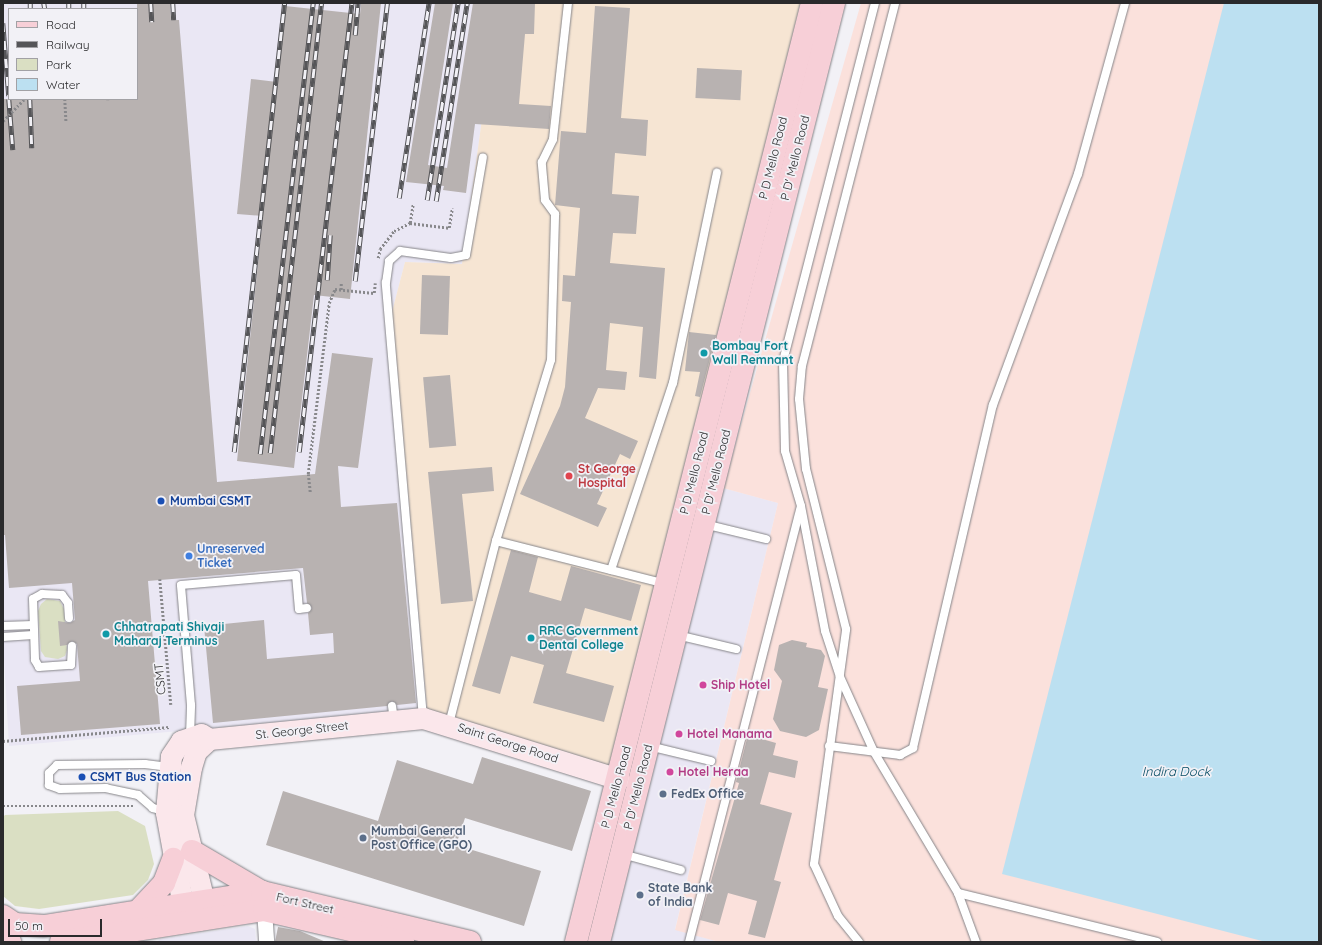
<!DOCTYPE html>
<style>
body{margin:0}
#map{position:relative;width:1322px;height:945px;overflow:hidden;background:#f2f1f6;font-family:Quicksand,sans-serif}
div>[style]{position:absolute}
[style*='--x']{left:calc(var(--x)*1px);top:calc(var(--y)*1px);width:calc(var(--w)*1px);rotate:calc(var(--a)*1deg)}
.built>*{inset:0;background:#eae7f4}
.industrial>*{inset:0;background:#fbe1dc}
.medical>*{inset:0;background:#f6e5d3}
.green>*{inset:0;background:#dadfc3}
.water>*{inset:0;background:#bce0f1}
.building>*{inset:0;background:#b8b2b1;transform-origin:0 0}
.path>*{height:2.5px;margin-top:-1.25px;transform-origin:0;background:repeating-linear-gradient(90deg,#88888b 0 2px,transparent 0 4px)}
.roads{filter:drop-shadow(0 0 1px #868589) drop-shadow(0 0 1px #868589)}
.service>*{height:8px;margin:-4px;padding:0 4px;transform-origin:4px;border-radius:4px;background:#fff}
.minor>*{height:15px;margin:-7.5px;padding:0 7.5px;transform-origin:7.5px;border-radius:7.5px;background:#fff}
.secondary>*{height:21px;margin:-10.5px;padding:0 10.5px;transform-origin:10.5px;border-radius:10.5px;background:#fbe7eb}
.primary>*{height:22px;margin:-11px;padding:0 11px;transform-origin:11px;border-radius:11px;background:#f7cfd7}
.rail>*{height:4.5px;margin-top:-2.25px;transform-origin:0;background:repeating-linear-gradient(90deg,#f2f1f6 0 9px,#555558 0 18px);box-sizing:border-box;border-block:1px solid #555558}
.path-bridge>*{height:2.5px;margin-top:-1.25px;transform-origin:0;background:repeating-linear-gradient(90deg,#88888b 0 2px,transparent 0 4px)}
.dots>*{width:11px;height:11px;translate:-50% -50%;box-sizing:border-box;border:2px solid #f2f1f6;border-radius:50%}
span{translate:-50% -50%;white-space:nowrap;text-align:center;line-height:1.15;-webkit-text-stroke:3.5px #f2f1f6;paint-order:stroke}
.street-label{font-size:12px;color:#2a2a2c}
.culture-label{font-size:12px;color:#0d838f;font-weight:700}
.left{translate:0 -50%;text-align:left}
.health-label{font-size:12px;color:#be3a42;font-weight:700}
.transit-label{font-size:12px;color:#164399;font-weight:700}
.shop-label{font-size:12px;color:#366cbe;font-weight:700}
.hotel-label{font-size:12px;color:#b23c85;font-weight:700}
.service-label{font-size:12px;color:#4e5e75;font-weight:700}
.water-label{font-size:13px;color:#064c64;font-style:italic}
.frame{position:absolute;inset:0;border:4px solid #2a2a2c;pointer-events:none}
.legend{position:absolute;left:8px;top:8px;width:130px;height:92px;box-sizing:border-box;background:#f2f1f6;border:1px solid #a2a1a5;margin:0;padding:5px 7px;list-style:none;font-size:12px;color:#2a2a2c}
.legend li{display:flex;align-items:center;gap:8px;height:20px}
.legend b{width:20px;border:1px solid #a2a1a5}
.scale{position:absolute;left:8px;top:919px;width:94px;height:18px;box-sizing:border-box;border:2px solid #2a2a2c;border-top:0;padding-left:5px;font-size:12px;line-height:14px;white-space:nowrap;color:#2a2a2c;-webkit-text-stroke:3px #f2f1f6;paint-order:stroke}
</style>
<div id="map">
<div class="built">
<div style="clip-path:polygon(evenodd,3px 3px,498px 3px,462px 264px,405px 262px,392px 312px,427px 709px,9px 746px,3px 641px,3px 3px,9px 9px,137px 9px,137px 99px,9px 99px,9px 9px)"></div>
<div style="clip-path:polygon(723px 488px,778px 503px,675px 929px,719px 942px,610px 942px)"></div>
<div style="clip-path:polygon(248px 926px,255px 929px,256px 942px,157px 942px,160px 939px)"></div>
</div>
<div class="industrial">
<div style="clip-path:polygon(861px 3px,1319px 3px,1319px 942px,719px 942px,675px 930px,778px 503px,723px 488px)"></div>
</div>
<div class="medical">
<div style="clip-path:polygon(498px 3px,804px 3px,617px 768px,427px 709px,392px 312px,405px 262px,462px 264px)"></div>
</div>
<div class="green">
<div style="clip-path:polygon(47px 599px,60px 601px,64px 609px,67px 650px,65px 656px,58px 659px,45px 657px,41px 651px,38px 611px,41px 604px)"></div>
<div style="clip-path:polygon(118px 811px,145px 826px,154px 864px,148px 880px,133px 895px,39px 909px,15px 906px,3px 896px,3px 817px,5px 815px)"></div>
</div>
<div class="water">
<div style="clip-path:polygon(1224px 3px,1319px 3px,1319px 942px,1266px 942px,1002px 874px)"></div>
</div>
<div class="building">
<div style="clip-path:polygon(137px 3px,170px 3px,171px 20px,179px 20px,217px 482px,315px 474px,332px 353px,373px 358px,358px 468px,338px 466px,341px 507px,397px 503px,416px 703px,397px 705px,392px 701px,387px 706px,213px 723px,204px 626px,264px 620px,267px 659px,334px 653px,333px 633px,310px 635px,308px 613px,312px 608px,307px 603px,303px 568px,148px 581px,160px 724px,21px 735px,17px 686px,80px 681px,77px 644px,72px 641px,67px 645px,60px 646px,58px 621px,70px 623px,75px 620px,72px 583px,9px 588px,5px 535px,3px 535px,3px 99px,137px 99px)"></div>
<div style="clip-path:polygon(361px 3px,381px 3px,350px 299px,314px 295px,294px 468px,237px 461px,263px 216px,237px 214px,251px 79px,277px 82px,285px 6px,360px 14px)"></div>
<div style="clip-path:polygon(435px 3px,453px 3px,428px 165px,447px 168px,473px 3px,535px 3px,534px 34px,525px 34px,519px 104px,551px 106px,549px 129px,475px 124px,466px 193px,443px 190px,444px 186px,406px 182px)"></div>
<div style="clip-path:polygon(595px 6px,630px 8px,621px 118px,648px 120px,646px 156px,615px 153px,612px 194px,639px 196px,636px 234px,613px 233px,610px 263px,665px 268px,656px 379px,639px 377px,643px 327px,610px 323px,606px 370px,627px 372px,625px 390px,598px 388px,585px 418px,638px 441px,630px 459px,620px 454px,597px 504px,607px 508px,598px 527px,520px 494px,560px 406px,565px 387px,571px 302px,562px 301px,563px 275px,575px 276px,580px 208px,555px 205px,561px 131px,586px 133px)"></div>
<div style="left:697px;top:68px;width:45px;height:30px;rotate:3deg"></div>
<div style="left:422px;top:275px;width:28px;height:59px;rotate:2deg"></div>
<div style="clip-path:polygon(689px 332px,716px 335px,700px 397px,695px 396px,700px 372px,685px 371px)"></div>
<div style="left:450px;top:375px;width:71px;height:27px;rotate:85deg"></div>
<div style="clip-path:polygon(492px 467px,494px 491px,462px 494px,473px 601px,441px 604px,428px 472px)"></div>
<div style="clip-path:polygon(511px 550px,538px 557px,529px 592px,561px 601px,571px 566px,641px 585px,631px 621px,585px 608px,566px 673px,614px 686px,604px 722px,533px 703px,544px 665px,511px 656px,500px 694px,472px 686px)"></div>
<div style="clip-path:polygon(792px 640px,807px 643px,806px 647px,821px 650px,825px 656px,818px 687px,828px 689px,819px 730px,806px 737px,780px 731px,773px 719px,782px 681px,774px 670px,779px 645px)"></div>
<div style="clip-path:polygon(748px 735px,776px 743px,773px 755px,798px 761px,795px 778px,769px 772px,760px 804px,792px 813px,774px 880px,781px 882px,765px 938px,748px 934px,757px 901px,728px 893px,719px 925px,700px 920px,739px 783px,736px 782px)"></div>
<div style="clip-path:polygon(482px 757px,591px 791px,572px 851px,465px 818px,456px 845px,541px 871px,524px 926px,266px 845px,283px 791px,378px 821px,397px 760px,473px 784px)"></div>
<div style="clip-path:polygon(278px 927px,300px 931px,326px 942px,275px 942px)"></div>
</div>
<div class="path">
<div style="--x:65;--y:99;--w:22;--a:87"></div>
<div style="--x:108;--y:99;--w:1;--a:90"></div>
<div style="--x:410;--y:223;--w:19;--a:-81"></div>
<div style="--x:378;--y:258;--w:9;--a:-77"></div>
<div style="--x:380;--y:249;--w:23;--a:-52"></div>
<div style="--x:394;--y:231;--w:18;--a:-27"></div>
<div style="--x:410;--y:223;--w:39;--a:7"></div>
<div style="--x:449;--y:228;--w:20;--a:-81"></div>
<div style="--x:341;--y:290;--w:7;--a:-90"></div>
<div style="--x:310;--y:492;--w:18;--a:-96"></div>
<div style="--x:308;--y:474;--w:172;--a:-83"></div>
<div style="--x:329;--y:303;--w:15;--a:-67"></div>
<div style="--x:335;--y:289;--w:39;--a:6"></div>
<div style="--x:374;--y:293;--w:10;--a:-84"></div>
<div style="--x:160;--y:579;--w:126;--a:85"></div>
<div style="--x:3;--y:741;--w:167;--a:-4.8"></div>
<div style="--x:3;--y:806;--w:131;--a:0"></div>
</div>
<div class="roads">
<div class="service">
<div style="--x:875;--y:3;--w:371;--a:104.4"></div>
<div style="--x:783;--y:362;--w:89;--a:88.7"></div>
<div style="--x:785;--y:451;--w:57;--a:73.8"></div>
<div style="--x:801;--y:506;--w:127;--a:79.1"></div>
<div style="--x:825;--y:631;--w:48;--a:71.9"></div>
<div style="--x:840;--y:677;--w:82;--a:65.6"></div>
<div style="--x:874;--y:752;--w:164;--a:59.2"></div>
<div style="--x:958;--y:893;--w:205;--a:13.8"></div>
<div style="--x:704;--y:524;--w:64;--a:13.6"></div>
<div style="--x:496;--y:541;--w:175;--a:14.2"></div>
<div style="--x:611;--y:570;--w:197;--a:-71.7"></div>
<div style="--x:673;--y:383;--w:215;--a:-78.2"></div>
<div style="--x:69;--y:618;--w:15;--a:-94"></div>
<div style="--x:68;--y:603;--w:10;--a:-127"></div>
<div style="--x:62;--y:595;--w:20;--a:-177"></div>
<div style="--x:42;--y:594;--w:10;--a:151"></div>
<div style="--x:33;--y:599;--w:61;--a:88.1"></div>
<div style="--x:35;--y:660;--w:8;--a:60"></div>
<div style="--x:39;--y:667;--w:32;--a:-4"></div>
<div style="--x:71;--y:665;--w:19;--a:-87"></div>
<div style="--x:3;--y:626;--w:30;--a:-2"></div>
<div style="--x:677;--y:635;--w:61;--a:13.3"></div>
<div style="--x:3;--y:637;--w:30;--a:-4"></div>
<div style="--x:392;--y:706;--w:14;--a:82"></div>
<div style="--x:423;--y:718;--w:437;--a:-94.9"></div>
<div style="--x:386;--y:283;--w:22;--a:-82"></div>
<div style="--x:389;--y:261;--w:15;--a:-42"></div>
<div style="--x:400;--y:251;--w:51;--a:7.8"></div>
<div style="--x:451;--y:258;--w:15;--a:-11"></div>
<div style="--x:466;--y:255;--w:99;--a:-80.2"></div>
<div style="--x:449;--y:724;--w:189;--a:-75.6"></div>
<div style="--x:496;--y:541;--w:189;--a:-73.1"></div>
<div style="--x:551;--y:360;--w:146;--a:-88.4"></div>
<div style="--x:555;--y:214;--w:17;--a:-126"></div>
<div style="--x:545;--y:200;--w:38;--a:-95"></div>
<div style="--x:542;--y:162;--w:25;--a:-64"></div>
<div style="--x:553;--y:139;--w:137;--a:-83.7"></div>
<div style="--x:190;--y:736;--w:31;--a:-88"></div>
<div style="--x:191;--y:705;--w:120;--a:-94.8"></div>
<div style="--x:181;--y:585;--w:115;--a:-5"></div>
<div style="--x:296;--y:575;--w:34;--a:85"></div>
<div style="--x:299;--y:609;--w:8;--a:-7"></div>
<div style="--x:649;--y:746;--w:64;--a:13.6"></div>
<div style="--x:829;--y:746;--w:72;--a:7.2"></div>
<div style="--x:900;--y:755;--w:15;--a:-28"></div>
<div style="--x:913;--y:748;--w:352;--a:-76.9"></div>
<div style="--x:993;--y:405;--w:246;--a:-69.8"></div>
<div style="--x:1078;--y:174;--w:177;--a:-74.6"></div>
<div style="--x:166;--y:812;--w:14;--a:-163"></div>
<div style="--x:153;--y:808;--w:20;--a:-139"></div>
<div style="--x:138;--y:795;--w:33;--a:-168"></div>
<div style="--x:106;--y:788;--w:46;--a:178.8"></div>
<div style="--x:60;--y:789;--w:12;--a:-160"></div>
<div style="--x:49;--y:785;--w:12;--a:-90"></div>
<div style="--x:49;--y:773;--w:11;--a:-45"></div>
<div style="--x:57;--y:765;--w:88;--a:-0.7"></div>
<div style="--x:145;--y:764;--w:24;--a:7"></div>
<div style="--x:622;--y:854;--w:61;--a:15.2"></div>
<div style="--x:958;--y:893;--w:52;--a:69.8"></div>
<div style="--x:689;--y:942;--w:447;--a:-75.6"></div>
<div style="--x:859;--y:942;--w:33;--a:-129"></div>
<div style="--x:838;--y:916;--w:57;--a:-114.8"></div>
<div style="--x:814;--y:864;--w:237;--a:-82.2"></div>
<div style="--x:846;--y:629;--w:165;--a:-104"></div>
<div style="--x:806;--y:469;--w:70;--a:-95.7"></div>
<div style="--x:799;--y:399;--w:33;--a:-85"></div>
<div style="--x:802;--y:366;--w:375;--a:-75.6"></div>
</div>
<div class="minor">
<div style="--x:264;--y:910;--w:32;--a:86"></div>
</div>
<div class="secondary">
<div style="--x:201;--y:734;--w:9;--a:32"></div>
<div style="--x:209;--y:739;--w:18;--a:137"></div>
<div style="--x:196;--y:751;--w:17;--a:107"></div>
<div style="--x:191;--y:767;--w:49;--a:99.5"></div>
<div style="--x:183;--y:815;--w:89;--a:76.3"></div>
<div style="--x:204;--y:901;--w:20;--a:108"></div>
<div style="--x:198;--y:920;--w:21;--a:-137"></div>
<div style="--x:183;--y:906;--w:96;--a:-100.3"></div>
<div style="--x:166;--y:812;--w:56;--a:-84.9"></div>
<div style="--x:171;--y:756;--w:18;--a:-56"></div>
<div style="--x:181;--y:741;--w:21;--a:-19"></div>
<div style="--x:209;--y:739;--w:215;--a:-5.6"></div>
<div style="--x:423;--y:718;--w:205;--a:17.3"></div>
</div>
<div class="primary">
<div style="--x:192;--y:851;--w:81;--a:30.4"></div>
<div style="--x:138;--y:911;--w:38;--a:-47"></div>
<div style="--x:164;--y:883;--w:26;--a:-69"></div>
<div style="--x:3;--y:916;--w:14;--a:34"></div>
<div style="--x:15;--y:924;--w:29;--a:4"></div>
<div style="--x:44;--y:926;--w:221;--a:-8.9"></div>
<div style="--x:262;--y:892;--w:214;--a:13.5"></div>
<div style="--x:3;--y:937;--w:9;--a:36"></div>
<div style="--x:61;--y:942;--w:206;--a:-9"></div>
<div style="--x:264;--y:910;--w:143;--a:13"></div>
<div style="--x:576;--y:942;--w:968;--a:-75.89"></div>
<div style="--x:599;--y:942;--w:968;--a:-75.95"></div>
</div>
</div>
<div class="rail">
<div style="--x:44;--y:3;--w:6;--a:81"></div>
<div style="--x:69;--y:3;--w:6;--a:90"></div>
<div style="--x:84;--y:3;--w:6;--a:90"></div>
<div style="--x:151;--y:3;--w:19;--a:87"></div>
<div style="--x:173;--y:3;--w:17;--a:87"></div>
<div style="--x:30;--y:9;--w:6;--a:-90"></div>
<div style="--x:3;--y:23;--w:73;--a:85.3"></div>
<div style="--x:355;--y:35;--w:32;--a:-85"></div>
<div style="--x:9;--y:99;--w:51;--a:85.5"></div>
<div style="--x:30;--y:99;--w:49;--a:87.7"></div>
<div style="--x:399;--y:198;--w:197;--a:-81.3"></div>
<div style="--x:427;--y:200;--w:199;--a:-81.1"></div>
<div style="--x:436;--y:201;--w:200;--a:-81.1"></div>
<div style="--x:327;--y:280;--w:45;--a:-86.2"></div>
<div style="--x:355;--y:281;--w:280;--a:-83.4"></div>
<div style="--x:234;--y:452;--w:452;--a:-83.6"></div>
<div style="--x:299;--y:452;--w:452;--a:-83.3"></div>
<div style="--x:270;--y:453;--w:453;--a:-83.5"></div>
<div style="--x:260;--y:454;--w:454;--a:-83.3"></div>
</div>
<div class="path-bridge">
<div style="--x:3;--y:121;--w:30;--a:-46"></div>
</div>
<div class="dots">
<div style="left:704px;top:353px;background:#0f9aa8"></div>
<div style="left:569px;top:476px;background:#e0444e"></div>
<div style="left:161px;top:501px;background:#1a4fb4"></div>
<div style="left:189px;top:556px;background:#3f7fe0"></div>
<div style="left:106px;top:634px;background:#0f9aa8"></div>
<div style="left:531px;top:638px;background:#0f9aa8"></div>
<div style="left:703px;top:685px;background:#d1479c"></div>
<div style="left:679px;top:734px;background:#d1479c"></div>
<div style="left:670px;top:772px;background:#d1479c"></div>
<div style="left:82px;top:777px;background:#1a4fb4"></div>
<div style="left:663px;top:794px;background:#5c6f8a"></div>
<div style="left:363px;top:838px;background:#5c6f8a"></div>
<div style="left:640px;top:895px;background:#5c6f8a"></div>
</div>
<div class="street-label">
<span style="left:773px;top:158px;rotate:-76deg">P D Mello Road</span>
<span style="left:795px;top:158px;rotate:-76deg">P D' Mello Road</span>
<span style="left:716px;top:472px;rotate:-76deg">P D' Mello Road</span>
<span style="left:694px;top:473px;rotate:-76deg">P D Mello Road</span>
<span style="left:160px;top:679px;rotate:-95deg">CSMT</span>
<span style="left:302px;top:730px;rotate:-6deg">St. George Street</span>
<span style="left:508px;top:743px;rotate:18deg">Saint George Road</span>
<span style="left:616px;top:787px;rotate:-75deg">P D Mello Road</span>
<span style="left:638px;top:787px;rotate:-76deg">P D' Mello Road</span>
<span style="left:305px;top:903px;rotate:13deg">Fort Street</span>
</div>
<div class="culture-label">
<span class="left" style="left:712px;top:353px">Bombay Fort<br>Wall Remnant</span>
<span class="left" style="left:114px;top:634px">Chhatrapati Shivaji<br>Maharaj Terminus</span>
<span class="left" style="left:539px;top:638px">RRC Government<br>Dental College</span>
</div>
<div class="health-label">
<span class="left" style="left:578px;top:476px">St George<br>Hospital</span>
</div>
<div class="transit-label">
<span class="left" style="left:170px;top:501px">Mumbai CSMT</span>
<span class="left" style="left:90px;top:777px">CSMT Bus Station</span>
</div>
<div class="shop-label">
<span class="left" style="left:197px;top:556px">Unreserved<br>Ticket</span>
</div>
<div class="hotel-label">
<span class="left" style="left:711px;top:685px">Ship Hotel</span>
<span class="left" style="left:687px;top:734px">Hotel Manama</span>
<span class="left" style="left:678px;top:772px">Hotel Heraa</span>
</div>
<div class="service-label">
<span class="left" style="left:671px;top:794px">FedEx Office</span>
<span class="left" style="left:371px;top:838px">Mumbai General<br>Post Office (GPO)</span>
<span class="left" style="left:648px;top:895px">State Bank<br>of India</span>
</div>
<div class="water-label">
<span style="left:1176px;top:771px">Indira Dock</span>
</div>
<div class="frame"></div>
<ul class="legend">
<li><b style="height:5px;background:#f7cfd7"></b>Road</li>
<li><b style="height:5px;background:#555558"></b>Railway</li>
<li><b style="height:11px;background:#dadfc3"></b>Park</li>
<li><b style="height:11px;background:#bce0f1"></b>Water</li>
</ul>
<div class="scale">50 m</div>
</div>
